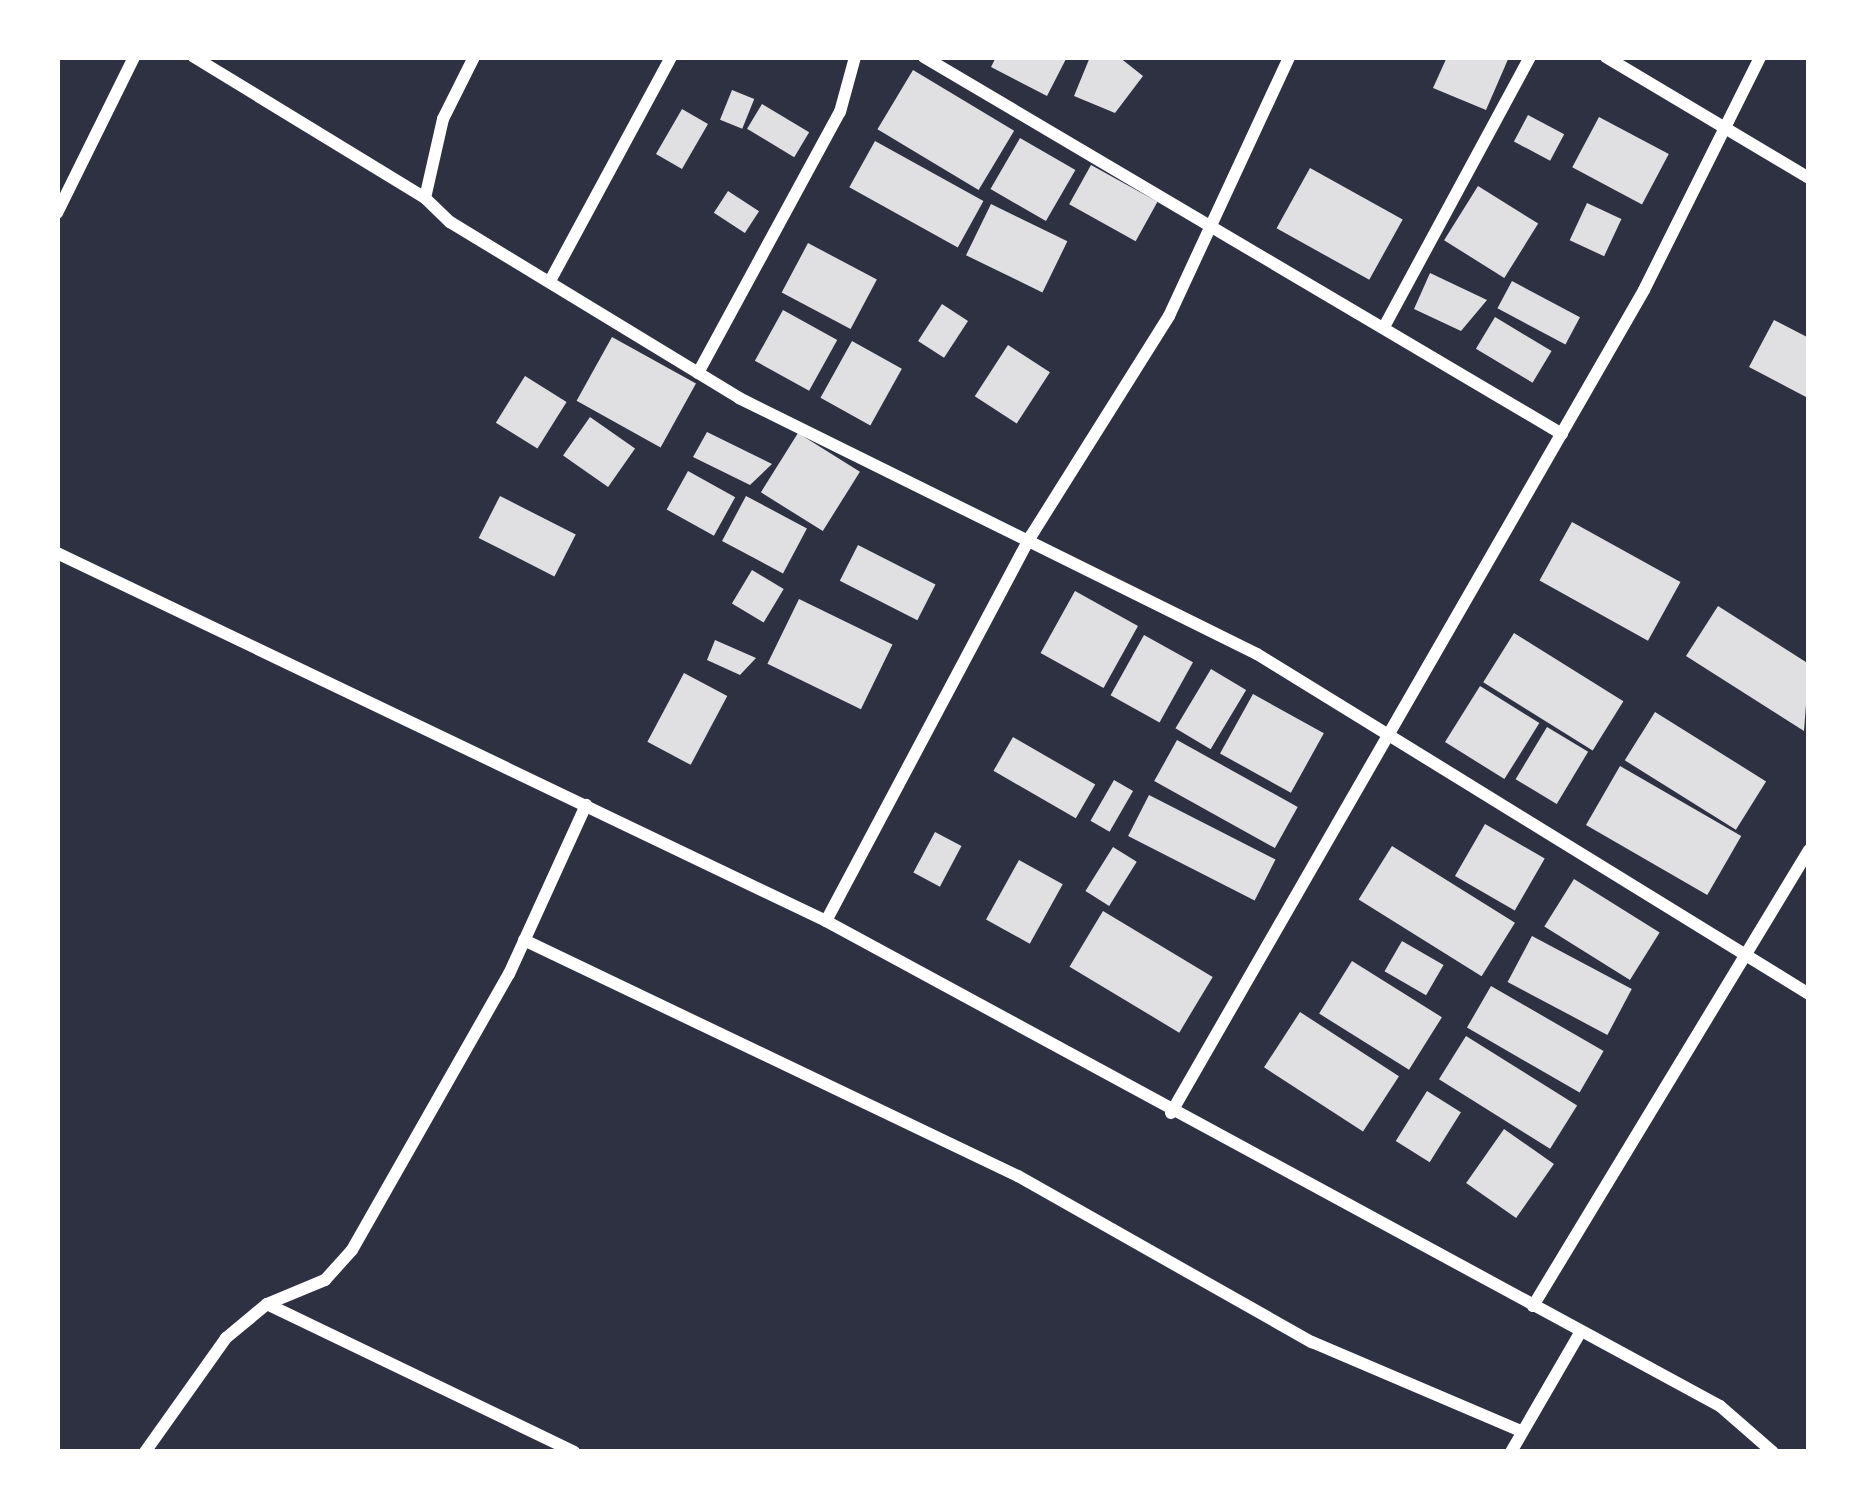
<!DOCTYPE html>
<style>
body{margin:0}
#map{position:relative;width:1866px;height:1509px;overflow:hidden;background:#2d3142;font-family:"Space Grotesk",sans-serif}
div>[style]{position:absolute}
[style*='--x']{left:calc(var(--x)*1px);top:calc(var(--y)*1px);width:calc(var(--w)*1px);rotate:calc(var(--a)*1deg)}
.building>*{inset:0;background:#e0e0e3;transform-origin:0 0}
.minor>*{height:12px;margin:-6px;padding:0 6px;transform-origin:6px;border-radius:6px;background:#fff}
span{translate:-50% -50%;white-space:nowrap;text-align:center;line-height:1.15;-webkit-text-stroke:9px #fff;paint-order:stroke}
.frame{position:absolute;inset:0;border:60px solid #fff;pointer-events:none}
</style>
<div id="map">
<div class="building">
<div style="clip-path:polygon(996px 57px,1067px 57px,1047px 96px,991px 67px)"></div>
<div style="clip-path:polygon(1090px 57px,1119px 57px,1143px 76px,1115px 113px,1074px 96px)"></div>
<div style="clip-path:polygon(1447px 57px,1509px 57px,1486px 110px,1433px 88px)"></div>
<div style="left:913px;top:70px;width:118px;height:69px;rotate:31deg"></div>
<div style="left:732px;top:90px;width:24px;height:32px;rotate:22deg"></div>
<div style="left:762px;top:104px;width:55px;height:29px;rotate:31deg"></div>
<div style="left:682px;top:109px;width:30px;height:52px;rotate:30deg"></div>
<div style="left:1528px;top:115px;width:41px;height:30px;rotate:28deg"></div>
<div style="left:1599px;top:117px;width:79px;height:57px;rotate:28deg"></div>
<div style="left:1020px;top:138px;width:64px;height:59px;rotate:30deg"></div>
<div style="left:875px;top:141px;width:124px;height:53px;rotate:29deg"></div>
<div style="left:1091px;top:165px;width:76px;height:45px;rotate:29deg"></div>
<div style="left:1310px;top:168px;width:106px;height:69px;rotate:29deg"></div>
<div style="left:1478px;top:186px;width:71px;height:64px;rotate:32deg"></div>
<div style="left:728px;top:191px;width:37px;height:26px;rotate:33deg"></div>
<div style="left:1587px;top:203px;width:38px;height:41px;rotate:25deg"></div>
<div style="left:991px;top:204px;width:85px;height:57px;rotate:26deg"></div>
<div style="left:808px;top:243px;width:78px;height:56px;rotate:28deg"></div>
<div style="clip-path:polygon(1430px 273px,1487px 300px,1461px 331px,1414px 309px)"></div>
<div style="left:1512px;top:281px;width:77px;height:31px;rotate:28deg"></div>
<div style="left:942px;top:304px;width:31px;height:44px;rotate:33deg"></div>
<div style="left:783px;top:310px;width:62px;height:58px;rotate:29deg"></div>
<div style="left:1495px;top:317px;width:66px;height:37px;rotate:31deg"></div>
<div style="clip-path:polygon(1774px 320px,1809px 338px,1806px 397px,1749px 367px)"></div>
<div style="left:612px;top:337px;width:96px;height:73px;rotate:29deg"></div>
<div style="left:852px;top:341px;width:57px;height:65px;rotate:29deg"></div>
<div style="left:1008px;top:345px;width:50px;height:61px;rotate:33deg"></div>
<div style="left:525px;top:376px;width:49px;height:55px;rotate:32deg"></div>
<div style="left:590px;top:417px;width:55px;height:47px;rotate:35deg"></div>
<div style="clip-path:polygon(707px 432px,772px 464px,750px 485px,693px 457px)"></div>
<div style="left:798px;top:433px;width:73px;height:70px;rotate:32deg"></div>
<div style="left:688px;top:471px;width:54px;height:44px;rotate:29deg"></div>
<div style="left:500px;top:496px;width:85px;height:47px;rotate:27deg"></div>
<div style="left:746px;top:496px;width:69px;height:51px;rotate:28deg"></div>
<div style="left:1572px;top:522px;width:124px;height:67px;rotate:29deg"></div>
<div style="left:858px;top:545px;width:87px;height:40px;rotate:27deg"></div>
<div style="left:752px;top:570px;width:37px;height:39px;rotate:31deg"></div>
<div style="left:1075px;top:591px;width:72px;height:71px;rotate:29deg"></div>
<div style="left:799px;top:599px;width:104px;height:72px;rotate:26deg"></div>
<div style="clip-path:polygon(1718px 606px,1809px 664px,1804px 731px,1686px 656px)"></div>
<div style="left:1514px;top:633px;width:129px;height:58px;rotate:32deg"></div>
<div style="left:1144px;top:635px;width:56px;height:69px;rotate:29deg"></div>
<div style="clip-path:polygon(715px 640px,756px 658px,740px 675px,707px 660px)"></div>
<div style="left:1211px;top:669px;width:41px;height:69px;rotate:31deg"></div>
<div style="left:684px;top:673px;width:49px;height:78px;rotate:28deg"></div>
<div style="left:1480px;top:686px;width:70px;height:66px;rotate:32deg"></div>
<div style="left:1253px;top:694px;width:81px;height:68px;rotate:29deg"></div>
<div style="left:1655px;top:712px;width:131px;height:57px;rotate:32deg"></div>
<div style="left:1547px;top:727px;width:48px;height:61px;rotate:31deg"></div>
<div style="left:1013px;top:737px;width:95px;height:39px;rotate:30deg"></div>
<div style="left:1177px;top:740px;width:138px;height:47px;rotate:29deg"></div>
<div style="left:1620px;top:766px;width:140px;height:68px;rotate:30deg"></div>
<div style="left:1114px;top:780px;width:22px;height:47px;rotate:30deg"></div>
<div style="left:1149px;top:795px;width:142px;height:46px;rotate:27deg"></div>
<div style="left:1485px;top:824px;width:69px;height:60px;rotate:30deg"></div>
<div style="left:935px;top:832px;width:30px;height:46px;rotate:28deg"></div>
<div style="left:1392px;top:846px;width:145px;height:63px;rotate:32deg"></div>
<div style="left:1113px;top:847px;width:28px;height:52px;rotate:32deg"></div>
<div style="left:1019px;top:860px;width:50px;height:68px;rotate:29deg"></div>
<div style="left:1574px;top:879px;width:101px;height:56px;rotate:32deg"></div>
<div style="left:1103px;top:911px;width:128px;height:65px;rotate:31deg"></div>
<div style="left:1532px;top:936px;width:113px;height:52px;rotate:28deg"></div>
<div style="left:1402px;top:941px;width:48px;height:35px;rotate:30deg"></div>
<div style="left:1352px;top:961px;width:106px;height:62px;rotate:32deg"></div>
<div style="left:1491px;top:986px;width:130px;height:48px;rotate:30deg"></div>
<div style="left:1300px;top:1012px;width:118px;height:66px;rotate:33deg"></div>
<div style="left:1466px;top:1036px;width:131px;height:51px;rotate:32deg"></div>
<div style="left:1427px;top:1091px;width:40px;height:59px;rotate:32deg"></div>
<div style="left:1504px;top:1129px;width:61px;height:66px;rotate:35deg"></div>
</div>
<div class="minor">
<div style="--x:194;--y:57;--w:271;--a:31.4"></div>
<div style="--x:474;--y:57;--w:69;--a:116.6"></div>
<div style="--x:443;--y:119;--w:81;--a:102.8"></div>
<div style="--x:425;--y:198;--w:35;--a:44"></div>
<div style="--x:450;--y:222;--w:338;--a:31.3"></div>
<div style="--x:739;--y:398;--w:578;--a:26.3"></div>
<div style="--x:1257;--y:654;--w:648;--a:31.63"></div>
<div style="--x:924;--y:57;--w:741;--a:30.58"></div>
<div style="--x:1606;--y:57;--w:236;--a:30.8"></div>
<div style="--x:57;--y:213;--w:174;--a:-63.7"></div>
<div style="--x:550;--y:281;--w:255;--a:-61.6"></div>
<div style="--x:1384;--y:327;--w:307;--a:-61.6"></div>
<div style="--x:698;--y:373;--w:297;--a:-61.5"></div>
<div style="--x:840;--y:112;--w:57;--a:-74.7"></div>
<div style="--x:57;--y:553;--w:853;--a:25.57"></div>
<div style="--x:826;--y:921;--w:1017;--a:28.48"></div>
<div style="--x:1720;--y:1406;--w:70;--a:41"></div>
<div style="--x:826;--y:921;--w:436;--a:-62"></div>
<div style="--x:1031;--y:536;--w:260;--a:-57.9"></div>
<div style="--x:1169;--y:316;--w:285;--a:-65.1"></div>
<div style="--x:524;--y:940;--w:547;--a:25.54"></div>
<div style="--x:1018;--y:1176;--w:338;--a:29.5"></div>
<div style="--x:1312;--y:1342;--w:227;--a:23.1"></div>
<div style="--x:1171;--y:1113;--w:949;--a:-60.11"></div>
<div style="--x:1644;--y:290;--w:260;--a:-63.5"></div>
<div style="--x:267;--y:1304;--w:341;--a:25.7"></div>
<div style="--x:1533;--y:1306;--w:533;--a:-58.82"></div>
<div style="--x:145;--y:1452;--w:140;--a:-54.6"></div>
<div style="--x:226;--y:1338;--w:53;--a:-39.7"></div>
<div style="--x:267;--y:1304;--w:63;--a:-22.5"></div>
<div style="--x:325;--y:1280;--w:40;--a:-48"></div>
<div style="--x:352;--y:1250;--w:318;--a:-60.4"></div>
<div style="--x:509;--y:974;--w:186;--a:-65.5"></div>
<div style="--x:1511;--y:1452;--w:138;--a:-59.9"></div>
</div>
<div class="frame"></div>
</div>
